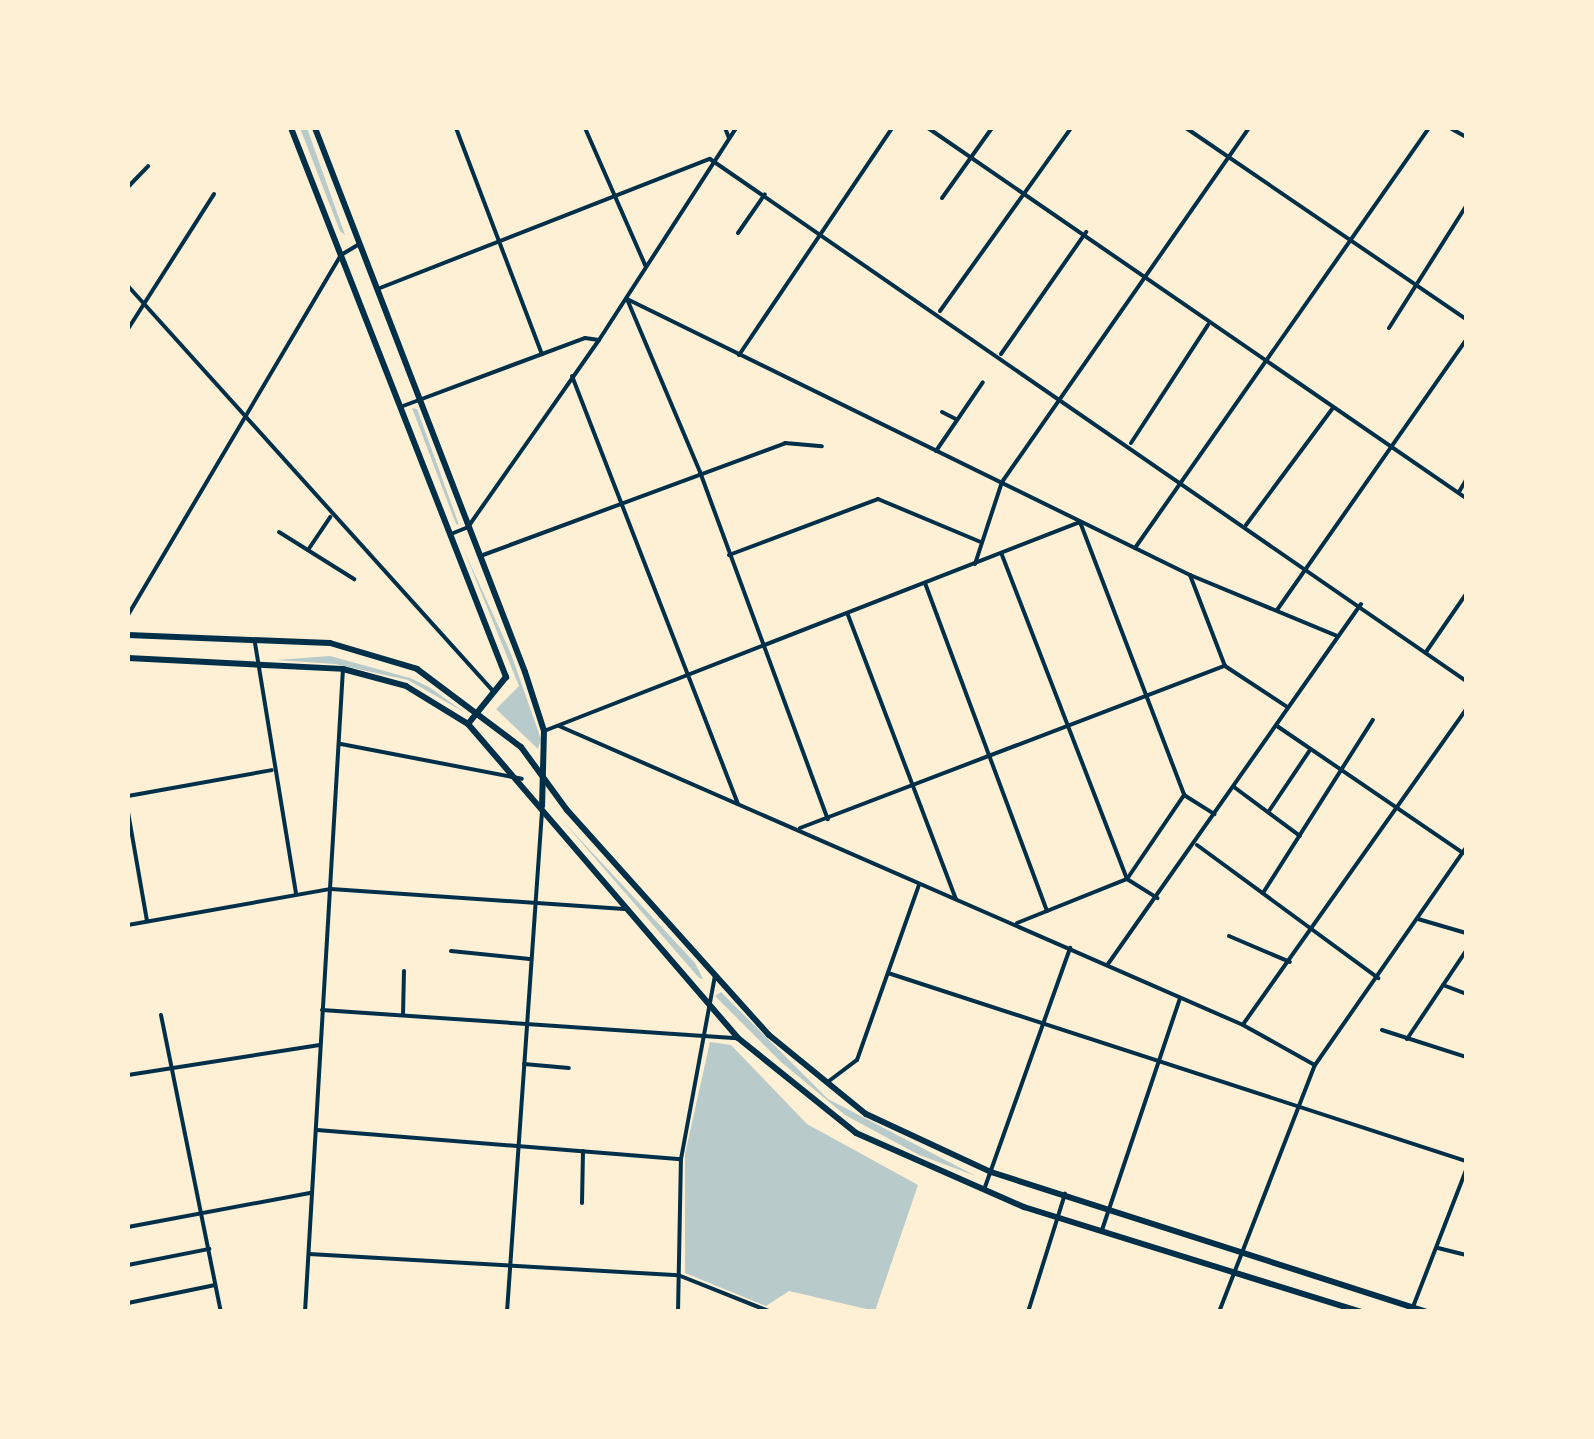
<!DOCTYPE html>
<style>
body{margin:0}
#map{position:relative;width:1594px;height:1439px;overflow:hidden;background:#fdf0d5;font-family:Overpass,sans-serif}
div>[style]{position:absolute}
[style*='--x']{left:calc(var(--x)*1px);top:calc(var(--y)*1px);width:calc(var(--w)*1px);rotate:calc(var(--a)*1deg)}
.green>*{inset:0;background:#b9caca}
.minor>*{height:4px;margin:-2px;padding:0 2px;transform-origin:2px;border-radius:2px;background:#003049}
.secondary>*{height:6px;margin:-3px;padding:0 3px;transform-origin:3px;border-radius:3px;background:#003049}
.primary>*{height:6px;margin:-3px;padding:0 3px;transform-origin:3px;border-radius:3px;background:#003049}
span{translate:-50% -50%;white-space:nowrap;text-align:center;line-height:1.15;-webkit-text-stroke:10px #fdf0d5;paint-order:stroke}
.frame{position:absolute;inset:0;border:130px solid #fdf0d5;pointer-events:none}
</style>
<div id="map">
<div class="green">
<div style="clip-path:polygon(300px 128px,307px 128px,345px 235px,340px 231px)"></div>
<div style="clip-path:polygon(412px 408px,417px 409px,459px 525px,456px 524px)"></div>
<div style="clip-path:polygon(463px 548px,511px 654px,541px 739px,538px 749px,496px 709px,519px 686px)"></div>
<div style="clip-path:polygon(330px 656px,410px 678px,429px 687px,464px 712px,408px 680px,335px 664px,276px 660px)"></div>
<div style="clip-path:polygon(561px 819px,695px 963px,703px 979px,699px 978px)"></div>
<div style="clip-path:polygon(721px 992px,828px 1099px,976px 1176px,919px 1155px,845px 1115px,781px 1062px,715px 996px)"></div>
<div style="clip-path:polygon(710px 1042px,731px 1045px,807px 1124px,918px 1185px,875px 1311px,789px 1291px,766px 1306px,685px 1273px,685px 1154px)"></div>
</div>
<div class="minor">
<div style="--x:456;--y:128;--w:242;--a:69.2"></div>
<div style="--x:585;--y:128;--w:150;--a:66.3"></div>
<div style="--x:725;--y:128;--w:11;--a:68"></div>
<div style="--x:928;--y:128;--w:653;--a:34.52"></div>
<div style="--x:1186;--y:128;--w:339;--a:34.3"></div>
<div style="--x:1450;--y:128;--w:18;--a:29"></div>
<div style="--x:710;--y:159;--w:919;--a:34.62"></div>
<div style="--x:128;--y:187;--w:29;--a:-46"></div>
<div style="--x:942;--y:198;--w:86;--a:-54.5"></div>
<div style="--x:738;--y:233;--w:47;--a:-55.3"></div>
<div style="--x:128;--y:286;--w:545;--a:47.97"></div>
<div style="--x:380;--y:288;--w:354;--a:-21.4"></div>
<div style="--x:627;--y:299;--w:627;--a:26.12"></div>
<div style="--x:1190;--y:575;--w:159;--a:22.5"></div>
<div style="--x:627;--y:299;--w:188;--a:67.1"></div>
<div style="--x:700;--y:472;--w:370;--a:69.8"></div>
<div style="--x:940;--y:311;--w:225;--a:-54.4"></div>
<div style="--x:1389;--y:328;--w:144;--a:-57.7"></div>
<div style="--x:128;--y:329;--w:160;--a:-57.5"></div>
<div style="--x:1001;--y:354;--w:149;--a:-55.1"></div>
<div style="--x:739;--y:355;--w:274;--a:-56"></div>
<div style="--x:572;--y:376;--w:459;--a:68.8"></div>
<div style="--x:403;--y:406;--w:194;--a:-20.5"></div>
<div style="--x:585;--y:338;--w:14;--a:8"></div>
<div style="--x:942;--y:412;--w:16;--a:27"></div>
<div style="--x:1131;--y:443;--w:141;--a:-56.9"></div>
<div style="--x:936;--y:451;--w:83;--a:-55.7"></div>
<div style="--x:1459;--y:492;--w:14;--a:-60"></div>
<div style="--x:1246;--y:525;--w:146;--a:-53.4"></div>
<div style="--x:279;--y:532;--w:89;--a:32.1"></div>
<div style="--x:451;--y:534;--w:18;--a:-22"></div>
<div style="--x:468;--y:527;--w:228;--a:-55"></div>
<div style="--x:599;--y:340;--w:252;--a:-57.1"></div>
<div style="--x:1135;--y:548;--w:513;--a:-55.01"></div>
<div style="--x:308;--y:550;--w:40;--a:-56"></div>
<div style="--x:483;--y:555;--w:322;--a:-20.3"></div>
<div style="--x:785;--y:443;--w:37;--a:5"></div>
<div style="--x:729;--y:555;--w:159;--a:-20.6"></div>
<div style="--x:878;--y:499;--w:112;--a:22.7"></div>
<div style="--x:1002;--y:555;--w:347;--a:68.9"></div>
<div style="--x:1127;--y:879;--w:36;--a:32"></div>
<div style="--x:975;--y:564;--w:86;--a:-71.8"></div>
<div style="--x:1002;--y:482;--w:432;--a:-55.1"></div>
<div style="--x:1190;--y:575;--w:97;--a:69"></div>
<div style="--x:1225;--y:666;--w:73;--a:33.3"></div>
<div style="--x:925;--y:583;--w:350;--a:69.6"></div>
<div style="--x:1277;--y:610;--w:330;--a:-55"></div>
<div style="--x:128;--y:615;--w:418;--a:-59.4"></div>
<div style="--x:341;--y:255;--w:21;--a:-31"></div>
<div style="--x:848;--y:615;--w:304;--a:69.2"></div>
<div style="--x:255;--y:643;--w:254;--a:80.7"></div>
<div style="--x:1426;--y:652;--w:70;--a:-55.4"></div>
<div style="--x:559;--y:726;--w:746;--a:23.61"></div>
<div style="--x:1243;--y:1025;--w:82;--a:29.1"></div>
<div style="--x:1277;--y:726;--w:225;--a:34.3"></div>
<div style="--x:544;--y:731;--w:575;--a:-21.3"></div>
<div style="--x:1080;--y:522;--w:292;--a:69.1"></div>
<div style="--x:341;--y:744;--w:184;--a:10.9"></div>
<div style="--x:1234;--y:787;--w:82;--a:36.6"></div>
<div style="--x:1184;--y:795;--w:36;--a:32"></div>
<div style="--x:128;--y:796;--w:146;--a:-10.2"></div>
<div style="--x:1269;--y:811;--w:73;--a:-56.1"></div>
<div style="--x:128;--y:812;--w:111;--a:80.1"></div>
<div style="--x:800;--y:828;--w:455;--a:-20.9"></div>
<div style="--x:1197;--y:845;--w:225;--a:36.3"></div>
<div style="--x:1263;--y:893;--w:205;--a:-57.6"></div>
<div style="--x:1418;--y:919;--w:50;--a:16.3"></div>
<div style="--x:1017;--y:923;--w:118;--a:-21.8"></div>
<div style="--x:1127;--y:879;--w:102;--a:-55.8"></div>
<div style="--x:128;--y:925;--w:206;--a:-10.1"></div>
<div style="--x:331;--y:889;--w:294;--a:3.9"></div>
<div style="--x:1229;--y:936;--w:66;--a:23.1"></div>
<div style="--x:451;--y:951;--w:79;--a:5.8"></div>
<div style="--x:1108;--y:964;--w:440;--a:-54.9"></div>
<div style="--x:888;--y:973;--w:608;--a:18.02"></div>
<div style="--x:1443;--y:985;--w:25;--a:21"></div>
<div style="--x:322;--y:1010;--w:416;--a:3.9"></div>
<div style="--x:161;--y:1015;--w:303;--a:78.6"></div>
<div style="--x:403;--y:1015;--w:44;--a:-88.7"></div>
<div style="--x:1244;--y:1023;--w:385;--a:-54.7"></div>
<div style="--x:1382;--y:1030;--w:88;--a:17.8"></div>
<div style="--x:1407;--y:1039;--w:106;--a:-56.2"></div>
<div style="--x:524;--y:1064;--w:45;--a:5.1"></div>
<div style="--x:128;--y:1075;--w:194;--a:-8.9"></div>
<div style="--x:829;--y:1081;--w:35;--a:-37"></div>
<div style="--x:857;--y:1060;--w:186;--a:-70.5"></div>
<div style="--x:317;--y:1130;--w:365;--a:4.6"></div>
<div style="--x:985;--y:1187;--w:254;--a:-70.4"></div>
<div style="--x:582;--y:1203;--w:52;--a:-88.9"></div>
<div style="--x:128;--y:1227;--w:185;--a:-10.6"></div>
<div style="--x:1102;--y:1230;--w:245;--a:-71.4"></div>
<div style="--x:1438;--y:1248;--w:29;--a:14"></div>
<div style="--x:309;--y:1254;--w:370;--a:3.3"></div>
<div style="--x:678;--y:1275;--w:100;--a:21.7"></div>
<div style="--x:128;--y:1265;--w:83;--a:-11.2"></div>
<div style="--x:128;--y:1303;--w:89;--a:-11.7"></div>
<div style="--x:305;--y:1312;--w:644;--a:-86.62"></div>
<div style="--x:507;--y:1312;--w:501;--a:-86"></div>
<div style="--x:678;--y:1312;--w:153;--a:-88.9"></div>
<div style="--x:681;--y:1159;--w:186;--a:-79.5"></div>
<div style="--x:1028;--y:1312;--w:124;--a:-72.6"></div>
<div style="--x:1219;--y:1312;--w:265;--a:-68.8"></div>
<div style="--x:1315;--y:1065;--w:264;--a:-55.2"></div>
<div style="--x:1411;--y:1312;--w:152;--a:-68.8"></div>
</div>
<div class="secondary">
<div style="--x:291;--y:128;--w:590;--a:68.61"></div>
<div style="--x:506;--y:677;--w:60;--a:129"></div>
<div style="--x:315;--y:128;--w:583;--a:68.89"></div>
<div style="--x:525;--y:672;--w:62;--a:72.1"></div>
<div style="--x:544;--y:731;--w:75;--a:91.5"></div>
</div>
<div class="primary">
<div style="--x:128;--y:635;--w:202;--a:2.3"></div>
<div style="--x:330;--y:643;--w:91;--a:16.6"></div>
<div style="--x:417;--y:669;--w:130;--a:36.9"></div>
<div style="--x:521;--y:747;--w:78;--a:53.9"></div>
<div style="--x:567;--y:810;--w:302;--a:48.1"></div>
<div style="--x:769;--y:1035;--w:125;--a:39.2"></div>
<div style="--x:866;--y:1114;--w:138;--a:24.9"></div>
<div style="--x:991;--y:1172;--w:459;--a:17.8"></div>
<div style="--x:128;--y:658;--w:215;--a:2.9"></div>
<div style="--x:343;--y:669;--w:65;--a:15.1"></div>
<div style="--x:406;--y:686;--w:73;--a:31.5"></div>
<div style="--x:468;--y:724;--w:414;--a:49.3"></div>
<div style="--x:738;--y:1038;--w:151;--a:38.8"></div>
<div style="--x:856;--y:1133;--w:184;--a:23.8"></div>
<div style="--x:1024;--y:1207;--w:353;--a:17.3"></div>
</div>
<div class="frame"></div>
</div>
